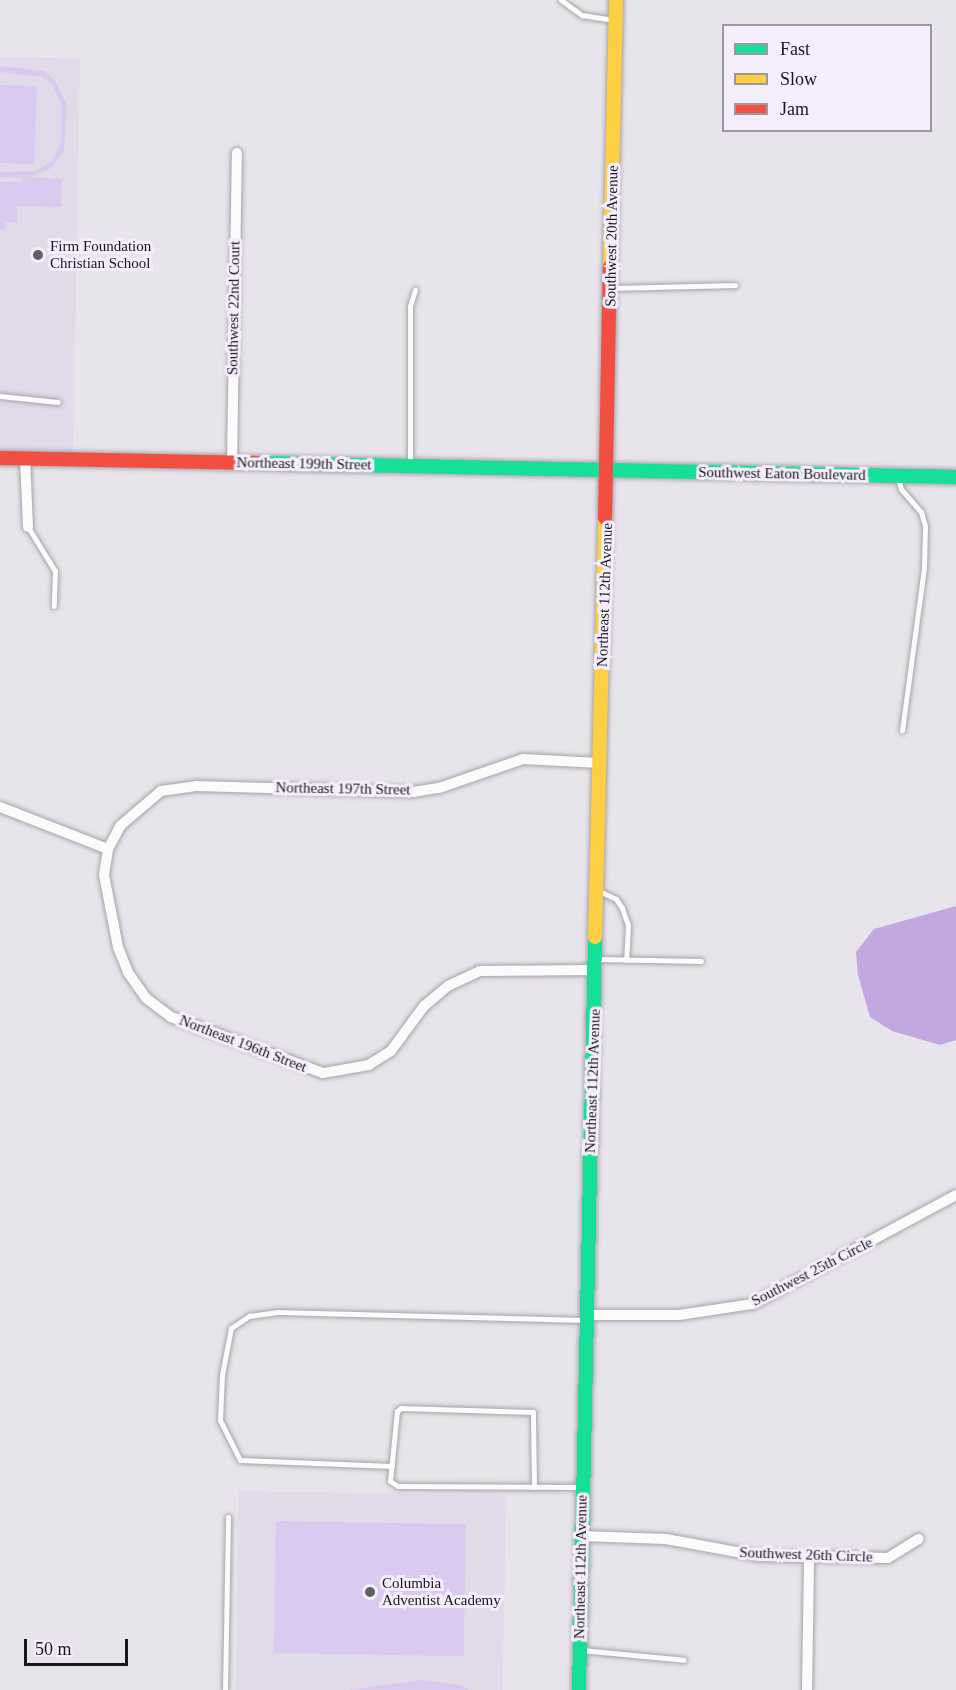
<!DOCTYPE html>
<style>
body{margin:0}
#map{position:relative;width:956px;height:1690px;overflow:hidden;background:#e7e4eb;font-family:"Times New Roman",serif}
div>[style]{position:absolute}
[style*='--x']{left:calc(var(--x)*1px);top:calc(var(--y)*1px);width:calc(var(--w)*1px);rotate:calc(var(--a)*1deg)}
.built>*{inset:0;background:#e0dae9;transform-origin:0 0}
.green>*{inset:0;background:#dbcaf0;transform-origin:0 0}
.water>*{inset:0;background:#c2a7e0}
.roads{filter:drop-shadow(0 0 2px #a7a4aa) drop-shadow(0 0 2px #a7a4aa)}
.lane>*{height:5px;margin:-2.5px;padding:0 2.5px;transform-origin:2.5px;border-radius:2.5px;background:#fbfbfc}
.street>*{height:10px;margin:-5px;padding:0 5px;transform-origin:5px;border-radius:5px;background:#fbfbfc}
.fast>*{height:14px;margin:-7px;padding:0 7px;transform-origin:7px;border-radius:7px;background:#16e098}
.slow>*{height:14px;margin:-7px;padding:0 7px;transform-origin:7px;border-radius:7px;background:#ffcf43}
.jam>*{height:14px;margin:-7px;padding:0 7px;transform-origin:7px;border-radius:7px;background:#f24e42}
.dots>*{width:16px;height:16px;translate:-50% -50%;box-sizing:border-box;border:3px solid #f4eefc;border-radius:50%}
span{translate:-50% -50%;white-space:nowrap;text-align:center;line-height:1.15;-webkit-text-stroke:6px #f4eefc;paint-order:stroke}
.street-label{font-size:15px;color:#19171c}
.poi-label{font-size:15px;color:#19171c}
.left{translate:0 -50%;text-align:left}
.legend{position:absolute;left:722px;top:24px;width:210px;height:108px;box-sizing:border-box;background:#f4eefc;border:2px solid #9c98a2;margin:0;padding:8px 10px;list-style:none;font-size:18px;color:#19171c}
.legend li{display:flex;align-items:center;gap:12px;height:30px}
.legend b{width:30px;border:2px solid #9c98a2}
.scale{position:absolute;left:24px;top:1639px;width:104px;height:27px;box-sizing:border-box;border:3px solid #19171c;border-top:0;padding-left:8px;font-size:18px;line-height:21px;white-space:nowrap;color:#19171c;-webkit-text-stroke:4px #f4eefc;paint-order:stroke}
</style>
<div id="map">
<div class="built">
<div style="left:0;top:57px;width:80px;height:395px;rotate:1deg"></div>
<div style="left:239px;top:1491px;width:267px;height:199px;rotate:1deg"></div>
</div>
<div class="green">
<div style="clip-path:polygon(0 66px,44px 71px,55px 80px,67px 105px,64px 151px,50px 169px,29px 177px,62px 179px,61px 207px,17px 206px,17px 222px,6px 222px,5px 230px,0 229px,0 182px,23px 182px,23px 178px,0 177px,0 172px,36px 171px,53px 160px,61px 142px,62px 106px,52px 84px,41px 77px,0 72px)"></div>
<div style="left:0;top:85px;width:37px;height:78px;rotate:2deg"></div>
<div style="left:276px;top:1521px;width:190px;height:132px;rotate:1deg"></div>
<div style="clip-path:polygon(422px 1680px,460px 1685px,469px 1690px,348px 1690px)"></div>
</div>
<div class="water">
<div style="clip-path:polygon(956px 906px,956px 1040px,940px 1045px,892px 1031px,870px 1017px,858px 975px,856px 952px,874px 929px)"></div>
</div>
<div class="roads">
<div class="lane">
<div style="--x:561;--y:0;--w:26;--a:36"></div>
<div style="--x:582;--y:15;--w:32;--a:9"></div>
<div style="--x:613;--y:288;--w:122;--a:-1.4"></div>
<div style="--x:0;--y:396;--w:58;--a:5.9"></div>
<div style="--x:410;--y:465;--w:159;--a:-90"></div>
<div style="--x:410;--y:306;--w:17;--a:-73"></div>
<div style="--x:898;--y:478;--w:11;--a:75"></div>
<div style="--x:901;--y:489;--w:30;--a:49"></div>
<div style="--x:921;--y:512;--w:15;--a:74"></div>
<div style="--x:925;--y:526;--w:42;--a:91.4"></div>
<div style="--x:924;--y:568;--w:164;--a:97.7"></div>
<div style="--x:28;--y:527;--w:52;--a:58.5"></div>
<div style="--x:55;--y:571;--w:35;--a:92"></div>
<div style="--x:599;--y:891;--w:19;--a:25"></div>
<div style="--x:616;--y:899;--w:11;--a:56"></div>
<div style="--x:622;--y:908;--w:18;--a:71"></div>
<div style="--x:628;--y:925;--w:35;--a:93"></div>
<div style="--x:598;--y:959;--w:103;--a:1.1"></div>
<div style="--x:392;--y:1466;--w:152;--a:-177.7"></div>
<div style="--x:240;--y:1460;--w:45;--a:-116.6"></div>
<div style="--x:220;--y:1420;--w:45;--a:-87.5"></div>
<div style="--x:222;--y:1375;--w:48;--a:-79.2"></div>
<div style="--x:231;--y:1328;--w:22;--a:-34"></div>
<div style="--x:249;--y:1316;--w:29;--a:-8"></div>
<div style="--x:278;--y:1312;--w:307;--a:1.5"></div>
<div style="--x:534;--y:1487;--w:75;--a:-90.8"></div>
<div style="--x:533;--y:1412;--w:132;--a:-178.3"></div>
<div style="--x:401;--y:1408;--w:5;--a:143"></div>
<div style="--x:397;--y:1411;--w:70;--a:95.7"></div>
<div style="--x:390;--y:1481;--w:9;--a:32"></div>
<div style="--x:398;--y:1486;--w:183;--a:0.3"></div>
<div style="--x:581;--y:1650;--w:103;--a:5.5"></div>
<div style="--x:225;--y:1690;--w:173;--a:-89"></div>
</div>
<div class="street">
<div style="--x:25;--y:458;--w:69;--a:87.5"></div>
<div style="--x:232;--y:463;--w:310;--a:-89.1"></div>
<div style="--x:0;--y:807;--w:116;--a:21.3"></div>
<div style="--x:596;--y:970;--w:116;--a:179.5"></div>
<div style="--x:480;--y:971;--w:35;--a:155"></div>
<div style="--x:448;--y:986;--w:31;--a:140"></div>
<div style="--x:424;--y:1006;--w:56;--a:126.3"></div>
<div style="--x:391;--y:1051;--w:26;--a:148"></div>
<div style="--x:369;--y:1065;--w:47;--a:170.1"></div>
<div style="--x:323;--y:1073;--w:162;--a:-159.8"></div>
<div style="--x:171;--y:1017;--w:31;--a:-143"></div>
<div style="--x:146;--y:998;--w:32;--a:-125"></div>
<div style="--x:128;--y:972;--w:27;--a:-112"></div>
<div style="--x:118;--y:947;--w:73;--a:-101"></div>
<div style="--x:104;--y:875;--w:26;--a:-81"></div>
<div style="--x:108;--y:849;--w:26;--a:-62"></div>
<div style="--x:120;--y:826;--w:54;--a:-40.5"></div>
<div style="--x:161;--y:791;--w:35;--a:-8"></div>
<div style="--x:196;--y:786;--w:217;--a:1.6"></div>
<div style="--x:413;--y:792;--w:26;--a:-9"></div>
<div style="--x:439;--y:788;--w:89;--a:-19"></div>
<div style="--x:523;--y:759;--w:77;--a:3"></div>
<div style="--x:587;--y:1315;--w:92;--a:0"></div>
<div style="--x:679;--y:1315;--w:75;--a:-8.5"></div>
<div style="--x:753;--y:1304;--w:230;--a:-28.2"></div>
<div style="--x:581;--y:1536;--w:85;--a:2"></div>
<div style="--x:666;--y:1539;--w:95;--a:10.4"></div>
<div style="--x:759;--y:1556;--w:129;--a:0.9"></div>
<div style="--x:888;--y:1558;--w:36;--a:-32"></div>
<div style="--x:807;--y:1690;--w:133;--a:-89.1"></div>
</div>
<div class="fast">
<div style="--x:257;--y:463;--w:699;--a:1.15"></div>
<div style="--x:579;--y:1690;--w:753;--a:-88.78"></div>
</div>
<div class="slow">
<div style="--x:610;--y:267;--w:267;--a:-88.7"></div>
<div style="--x:595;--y:937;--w:419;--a:-88.6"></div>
</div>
<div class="jam">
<div style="--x:0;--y:458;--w:257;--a:1.1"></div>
<div style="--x:605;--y:518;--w:251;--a:-88.9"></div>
</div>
</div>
<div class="dots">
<div style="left:38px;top:255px;background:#615f64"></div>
<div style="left:370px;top:1592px;background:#615f64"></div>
</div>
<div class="street-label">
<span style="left:612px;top:236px;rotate:-89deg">Southwest 20th Avenue</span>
<span style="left:234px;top:308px;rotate:-89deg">Southwest 22nd Court</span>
<span style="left:304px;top:464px;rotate:1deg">Northeast 199th Street</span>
<span style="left:782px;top:474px;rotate:1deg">Southwest Eaton Boulevard</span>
<span style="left:605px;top:595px;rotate:-88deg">Northeast 112th Avenue</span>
<span style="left:343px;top:789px;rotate:1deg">Northeast 197th Street</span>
<span style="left:243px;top:1044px;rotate:21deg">Northeast 196th Street</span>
<span style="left:593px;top:1081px;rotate:-88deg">Northeast 112th Avenue</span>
<span style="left:812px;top:1272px;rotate:-27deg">Southwest 25th Circle</span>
<span style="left:806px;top:1555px;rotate:2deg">Southwest 26th Circle</span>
<span style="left:581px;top:1567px;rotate:-89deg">Northeast 112th Avenue</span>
</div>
<div class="poi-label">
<span class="left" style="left:50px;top:255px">Firm Foundation<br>Christian School</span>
<span class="left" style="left:382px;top:1592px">Columbia<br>Adventist Academy</span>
</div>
<ul class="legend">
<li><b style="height:8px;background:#16e098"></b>Fast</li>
<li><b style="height:8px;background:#ffcf43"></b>Slow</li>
<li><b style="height:8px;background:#f24e42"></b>Jam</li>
</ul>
<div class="scale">50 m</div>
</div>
